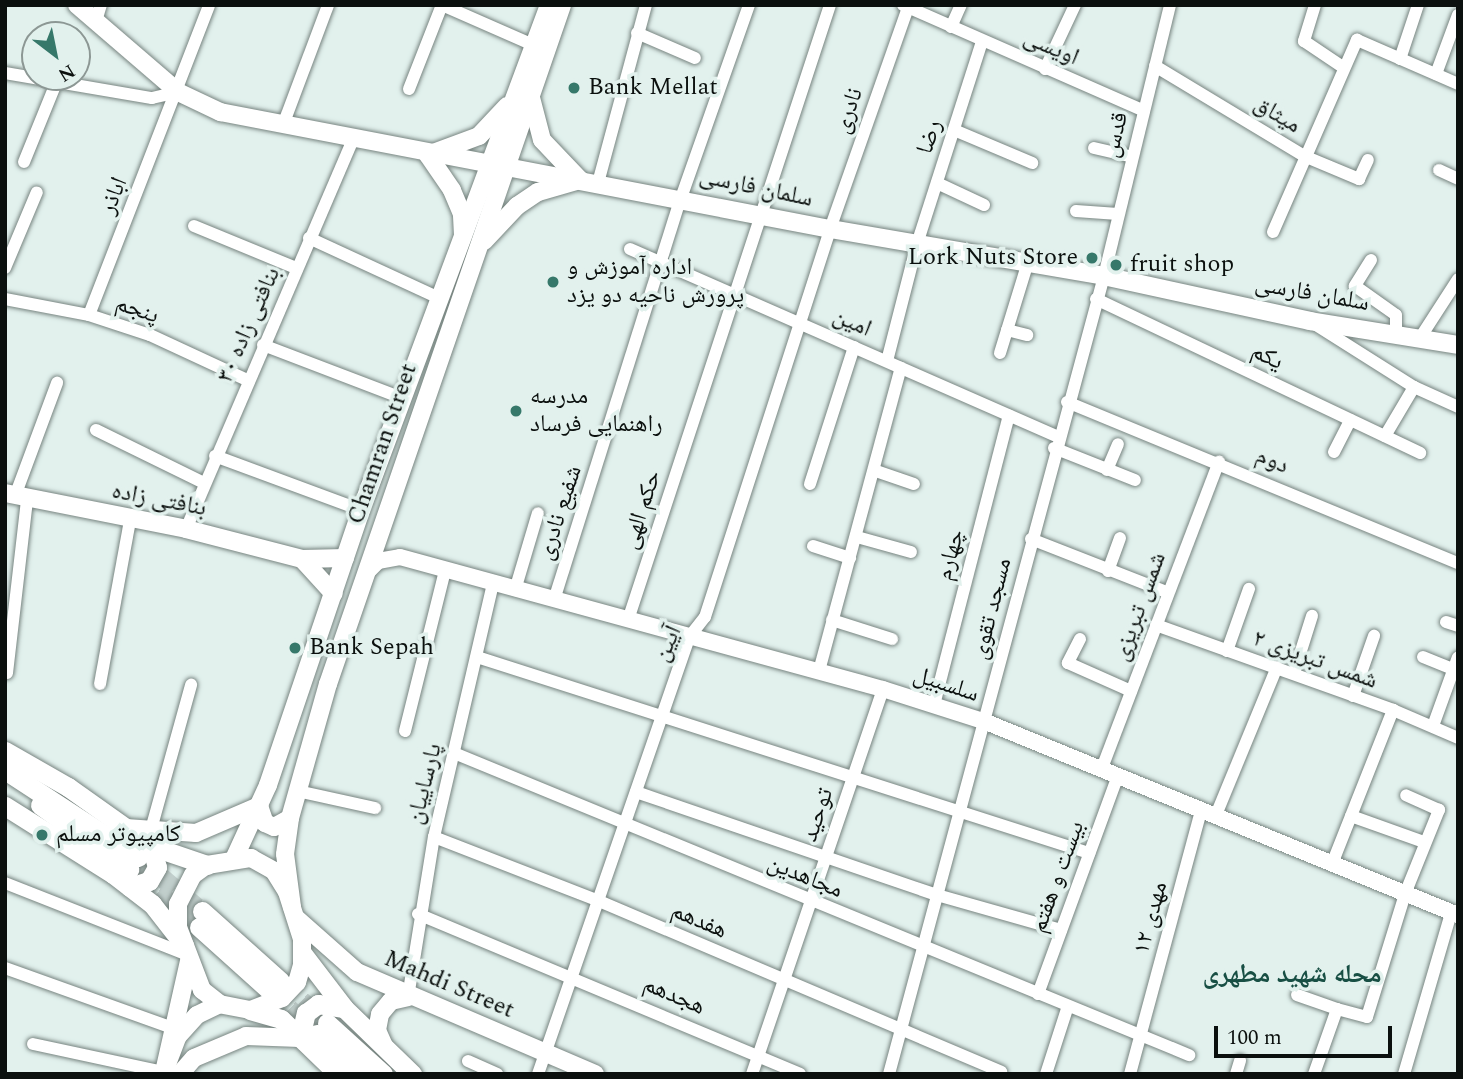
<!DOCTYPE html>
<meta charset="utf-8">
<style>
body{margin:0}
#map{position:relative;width:1463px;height:1079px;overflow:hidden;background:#e2f1ed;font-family:Spectral,"Noto Naskh Arabic",serif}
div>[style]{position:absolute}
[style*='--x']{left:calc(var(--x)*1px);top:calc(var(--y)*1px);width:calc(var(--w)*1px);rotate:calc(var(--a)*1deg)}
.primary-tunnel>*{height:19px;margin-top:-9.5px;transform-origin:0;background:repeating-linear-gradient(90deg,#c2cfcc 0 19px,transparent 0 29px)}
.roads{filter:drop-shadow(0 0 2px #778480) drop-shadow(0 0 2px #778480)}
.minor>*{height:12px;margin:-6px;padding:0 6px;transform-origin:6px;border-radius:6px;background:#fff}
.tertiary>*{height:16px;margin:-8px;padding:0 8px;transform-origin:8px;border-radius:8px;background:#fff}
.secondary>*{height:18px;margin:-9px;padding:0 9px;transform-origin:9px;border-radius:9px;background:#fff}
.primary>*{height:19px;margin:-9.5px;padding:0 9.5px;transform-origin:9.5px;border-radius:9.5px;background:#fff}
.dots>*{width:19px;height:19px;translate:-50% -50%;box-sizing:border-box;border:4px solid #e2f1ed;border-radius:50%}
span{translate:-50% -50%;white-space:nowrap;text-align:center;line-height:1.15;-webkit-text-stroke:7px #e2f1ed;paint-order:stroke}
.street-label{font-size:24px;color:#0b100e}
.poi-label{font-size:24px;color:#0b100e}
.left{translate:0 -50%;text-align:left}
.right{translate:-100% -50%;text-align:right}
.neighbourhood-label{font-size:26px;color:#184f44;font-weight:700}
.frame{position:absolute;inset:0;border:7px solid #0b100e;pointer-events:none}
.north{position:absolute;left:21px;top:21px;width:70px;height:70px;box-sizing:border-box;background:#e2f1ed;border:2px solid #8c9794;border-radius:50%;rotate:148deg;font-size:19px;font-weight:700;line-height:28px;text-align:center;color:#0b100e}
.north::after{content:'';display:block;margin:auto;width:24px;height:32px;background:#36786a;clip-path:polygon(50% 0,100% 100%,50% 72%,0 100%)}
.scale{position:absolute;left:1214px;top:1026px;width:178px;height:32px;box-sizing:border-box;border:4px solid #0b100e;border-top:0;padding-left:9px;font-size:21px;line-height:24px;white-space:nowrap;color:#0b100e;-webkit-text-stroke:5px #e2f1ed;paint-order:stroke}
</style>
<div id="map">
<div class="primary-tunnel">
<div style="--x:138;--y:857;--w:84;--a:40.2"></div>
<div style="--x:135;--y:874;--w:82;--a:39.1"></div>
<div style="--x:280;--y:981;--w:63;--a:41.8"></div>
<div style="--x:268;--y:989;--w:62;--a:42.4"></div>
</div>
<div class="roads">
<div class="minor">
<div style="--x:442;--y:5;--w:99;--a:23.7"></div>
<div style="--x:903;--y:5;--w:263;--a:23.7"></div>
<div style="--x:1315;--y:5;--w:38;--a:107"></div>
<div style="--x:1304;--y:41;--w:48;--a:34"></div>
<div style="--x:96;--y:21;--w:17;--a:-73"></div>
<div style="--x:951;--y:27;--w:24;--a:-66"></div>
<div style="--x:637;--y:33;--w:63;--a:23.3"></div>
<div style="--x:1400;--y:59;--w:57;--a:-71.6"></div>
<div style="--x:1155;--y:66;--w:174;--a:31.1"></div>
<div style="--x:1304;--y:156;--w:60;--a:22.7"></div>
<div style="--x:1359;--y:179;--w:21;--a:-65"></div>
<div style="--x:1045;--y:69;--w:71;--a:-64.9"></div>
<div style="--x:5;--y:73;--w:149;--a:9.7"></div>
<div style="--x:152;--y:98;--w:27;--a:-13"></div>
<div style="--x:1436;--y:74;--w:63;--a:-69.6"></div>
<div style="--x:409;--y:89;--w:90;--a:-68.6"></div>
<div style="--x:283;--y:125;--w:128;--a:-69.4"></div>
<div style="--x:954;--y:130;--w:85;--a:22.9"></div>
<div style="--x:1094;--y:148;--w:39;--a:13"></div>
<div style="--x:24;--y:162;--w:85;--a:-67.9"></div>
<div style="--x:1439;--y:170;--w:21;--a:25"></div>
<div style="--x:598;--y:183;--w:184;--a:-74.9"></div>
<div style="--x:937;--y:183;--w:52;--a:25.1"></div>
<div style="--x:1076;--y:211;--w:42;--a:4.1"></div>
<div style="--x:194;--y:226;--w:110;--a:22.4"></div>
<div style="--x:1273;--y:232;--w:210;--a:-66.4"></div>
<div style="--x:1357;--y:40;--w:110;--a:23.5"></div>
<div style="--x:309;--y:238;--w:145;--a:24.8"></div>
<div style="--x:630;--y:249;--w:466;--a:23.7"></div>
<div style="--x:1371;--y:260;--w:31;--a:122"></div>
<div style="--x:1355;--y:286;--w:50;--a:35.3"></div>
<div style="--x:1396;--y:315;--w:19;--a:90"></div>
<div style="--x:5;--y:268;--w:82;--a:-67.2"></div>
<div style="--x:5;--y:299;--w:86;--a:10.8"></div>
<div style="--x:89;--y:315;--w:64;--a:18.2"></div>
<div style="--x:150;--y:335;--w:107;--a:24.9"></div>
<div style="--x:1096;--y:299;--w:359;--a:25.4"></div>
<div style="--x:89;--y:315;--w:332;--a:-68.8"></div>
<div style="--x:1316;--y:325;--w:116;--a:32.3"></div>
<div style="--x:1414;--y:387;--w:48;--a:24.4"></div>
<div style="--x:1007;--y:330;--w:21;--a:14"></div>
<div style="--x:1420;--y:338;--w:70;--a:-57.2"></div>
<div style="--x:263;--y:345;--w:149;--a:20.9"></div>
<div style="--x:1000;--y:353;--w:95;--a:-72.9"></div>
<div style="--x:887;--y:361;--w:121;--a:-75.6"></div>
<div style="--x:917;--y:244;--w:212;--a:-72.2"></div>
<div style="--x:1067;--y:402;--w:423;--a:22.4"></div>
<div style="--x:96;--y:430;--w:120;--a:26.1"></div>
<div style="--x:1385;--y:436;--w:57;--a:-59.4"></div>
<div style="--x:1054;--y:448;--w:87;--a:21.6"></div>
<div style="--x:1334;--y:452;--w:36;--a:-63"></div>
<div style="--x:215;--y:456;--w:156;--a:20.3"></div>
<div style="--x:1107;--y:470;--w:28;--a:-67"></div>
<div style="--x:876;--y:471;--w:40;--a:18.9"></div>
<div style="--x:810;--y:484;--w:144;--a:-72.2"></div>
<div style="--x:15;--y:496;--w:121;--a:-69.6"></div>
<div style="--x:186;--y:529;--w:424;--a:-66.8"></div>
<div style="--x:857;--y:537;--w:56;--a:15.5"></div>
<div style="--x:1031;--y:539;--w:145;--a:21.4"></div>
<div style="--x:813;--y:546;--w:39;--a:18"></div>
<div style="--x:1108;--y:571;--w:35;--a:-70"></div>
<div style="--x:515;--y:590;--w:80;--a:-73.4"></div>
<div style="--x:554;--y:600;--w:422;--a:-72.5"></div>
<div style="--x:681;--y:198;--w:205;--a:-70.6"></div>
<div style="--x:628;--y:620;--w:647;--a:-71.82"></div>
<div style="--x:832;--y:620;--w:63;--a:17.6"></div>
<div style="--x:1446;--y:622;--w:13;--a:18"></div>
<div style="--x:1156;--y:625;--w:252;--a:19.7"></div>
<div style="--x:1393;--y:710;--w:71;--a:23.3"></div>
<div style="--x:1080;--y:639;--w:27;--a:117"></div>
<div style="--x:1068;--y:663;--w:69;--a:24"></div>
<div style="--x:1227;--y:651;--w:66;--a:-70.5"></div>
<div style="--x:477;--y:657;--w:643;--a:17.76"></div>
<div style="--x:1423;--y:657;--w:32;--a:22"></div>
<div style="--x:819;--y:671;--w:314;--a:-74.9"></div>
<div style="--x:7;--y:673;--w:175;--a:-83.4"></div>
<div style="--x:1294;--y:673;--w:60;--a:-72.5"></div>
<div style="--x:100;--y:684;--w:167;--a:-79.6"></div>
<div style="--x:1353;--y:696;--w:64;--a:-70.7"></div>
<div style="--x:934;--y:705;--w:299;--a:-75.5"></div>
<div style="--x:1433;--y:726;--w:73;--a:-70.1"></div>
<div style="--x:405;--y:731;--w:166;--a:-76"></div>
<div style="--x:454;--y:753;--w:795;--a:22.34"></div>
<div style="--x:1102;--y:768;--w:328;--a:-69.1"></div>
<div style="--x:297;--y:791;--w:80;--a:12.3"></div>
<div style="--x:636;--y:792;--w:318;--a:18.9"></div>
<div style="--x:937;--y:895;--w:129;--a:15.8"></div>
<div style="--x:1216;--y:815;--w:160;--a:-67.6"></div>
<div style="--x:1351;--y:816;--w:77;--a:19.6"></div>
<div style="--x:150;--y:833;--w:154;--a:-74.5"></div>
<div style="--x:434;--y:837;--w:177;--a:21.2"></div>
<div style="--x:599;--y:901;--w:437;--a:23"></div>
<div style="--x:1332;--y:864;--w:166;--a:-68.4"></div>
<div style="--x:5;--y:883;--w:197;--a:21.5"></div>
<div style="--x:418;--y:914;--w:414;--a:22.7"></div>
<div style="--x:5;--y:968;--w:178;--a:19.7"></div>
<div style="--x:1038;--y:994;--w:233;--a:-69.9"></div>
<div style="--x:1297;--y:995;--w:42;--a:19.3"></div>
<div style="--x:408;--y:997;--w:162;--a:-80.8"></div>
<div style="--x:434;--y:837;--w:260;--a:-76.9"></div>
<div style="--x:33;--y:1044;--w:134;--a:12.1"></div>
<div style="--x:468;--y:1061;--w:32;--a:24"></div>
<div style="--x:538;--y:1074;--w:464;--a:-70.9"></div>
<div style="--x:690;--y:636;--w:24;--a:-52"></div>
<div style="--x:705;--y:617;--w:408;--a:-72.1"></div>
<div style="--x:830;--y:229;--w:235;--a:-70.6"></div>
<div style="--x:752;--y:1074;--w:407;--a:-71.2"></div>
<div style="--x:889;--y:1074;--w:826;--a:-74.92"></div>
<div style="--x:1104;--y:276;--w:279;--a:-76.3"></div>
<div style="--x:1046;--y:1074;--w:71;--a:-72.1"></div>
<div style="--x:1130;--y:1074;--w:273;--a:-74.9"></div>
<div style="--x:1236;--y:1074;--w:14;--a:-73"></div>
<div style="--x:1314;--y:1074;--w:69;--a:-70.5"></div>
<div style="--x:1337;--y:1009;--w:31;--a:15"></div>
<div style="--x:1367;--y:1017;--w:129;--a:-72.8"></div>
<div style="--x:1405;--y:894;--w:91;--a:-68"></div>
<div style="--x:1439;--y:810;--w:36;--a:-156"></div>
<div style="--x:1404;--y:1074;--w:168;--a:-73.7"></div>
</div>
<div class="tertiary">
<div style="--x:366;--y:573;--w:17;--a:-45"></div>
<div style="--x:378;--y:561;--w:22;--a:-10"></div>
<div style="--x:400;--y:557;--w:501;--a:15.29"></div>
<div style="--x:883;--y:689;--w:108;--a:17.8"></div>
<div style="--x:986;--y:722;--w:510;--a:22.24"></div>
</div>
<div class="secondary">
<div style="--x:77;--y:5;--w:133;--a:40.7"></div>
<div style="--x:178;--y:92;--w:47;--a:25.5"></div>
<div style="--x:220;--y:112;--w:621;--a:10.86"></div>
<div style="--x:830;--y:229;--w:278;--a:9.7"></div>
<div style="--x:1104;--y:276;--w:211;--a:12.3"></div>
<div style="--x:1310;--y:321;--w:150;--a:9.2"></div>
<div style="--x:463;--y:235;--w:21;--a:-93"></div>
<div style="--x:462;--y:214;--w:26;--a:-113"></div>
<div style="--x:452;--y:190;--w:42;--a:-124.4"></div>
<div style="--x:428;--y:155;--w:54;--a:-20.4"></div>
<div style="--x:479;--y:136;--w:41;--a:-47"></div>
<div style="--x:484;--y:241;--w:48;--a:-46.7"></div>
<div style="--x:517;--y:206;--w:25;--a:-34"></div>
<div style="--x:538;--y:192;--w:44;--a:-15.9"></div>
<div style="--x:580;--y:180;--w:55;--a:-133.5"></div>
<div style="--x:542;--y:140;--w:48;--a:-104.6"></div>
<div style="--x:5;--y:493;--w:185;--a:11.2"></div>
<div style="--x:186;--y:529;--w:120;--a:14.5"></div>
<div style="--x:302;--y:559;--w:43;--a:-1.3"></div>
<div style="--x:302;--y:559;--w:47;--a:47.6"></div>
<div style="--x:126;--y:828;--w:70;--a:4.1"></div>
<div style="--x:196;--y:833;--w:69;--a:-23.2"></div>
<div style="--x:259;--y:806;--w:18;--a:71"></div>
<div style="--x:265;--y:823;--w:10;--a:24"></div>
<div style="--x:274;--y:827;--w:18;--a:-29"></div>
<div style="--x:251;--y:858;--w:26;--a:29"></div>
<div style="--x:274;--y:871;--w:25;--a:58"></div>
<div style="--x:287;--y:892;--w:49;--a:72.3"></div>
<div style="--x:302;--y:939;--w:26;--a:90"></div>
<div style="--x:302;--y:965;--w:18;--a:106"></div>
<div style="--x:297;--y:982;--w:22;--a:133"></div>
<div style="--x:282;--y:998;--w:34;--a:159"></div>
<div style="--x:250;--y:1010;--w:31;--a:-169"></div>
<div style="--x:220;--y:1004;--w:23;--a:-142"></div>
<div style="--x:202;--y:990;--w:67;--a:-110.9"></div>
<div style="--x:178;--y:927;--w:23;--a:-90"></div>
<div style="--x:178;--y:904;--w:33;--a:-63"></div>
<div style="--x:193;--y:875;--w:17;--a:-36"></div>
<div style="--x:207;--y:865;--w:45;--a:-9"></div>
<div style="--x:234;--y:859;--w:81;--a:-65.3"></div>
<div style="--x:268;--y:785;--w:290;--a:-71.3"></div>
<div style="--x:361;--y:510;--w:539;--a:-69.58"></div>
<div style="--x:292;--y:907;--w:53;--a:-97.5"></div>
<div style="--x:285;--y:854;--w:36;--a:-82"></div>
<div style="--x:290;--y:818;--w:139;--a:-74.2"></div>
<div style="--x:328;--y:684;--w:718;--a:-70.98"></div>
<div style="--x:297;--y:919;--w:80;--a:41.5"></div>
<div style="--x:357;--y:972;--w:259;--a:23.2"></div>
<div style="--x:189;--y:961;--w:114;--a:102.7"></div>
<div style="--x:164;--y:1072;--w:39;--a:-69"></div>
<div style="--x:178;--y:1036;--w:28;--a:-48"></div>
<div style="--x:197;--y:1015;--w:25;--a:-26"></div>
<div style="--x:384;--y:1046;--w:17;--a:-114"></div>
<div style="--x:377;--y:1030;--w:16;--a:-79"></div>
<div style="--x:380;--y:1014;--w:17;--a:-50"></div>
<div style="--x:391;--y:1001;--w:17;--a:-13"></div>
<div style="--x:180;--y:1074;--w:21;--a:-49"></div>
<div style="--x:194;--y:1058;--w:56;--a:-22.9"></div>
<div style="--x:246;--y:1036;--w:54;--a:2.1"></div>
</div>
<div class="primary">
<div style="--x:5;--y:751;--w:73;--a:29.7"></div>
<div style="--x:68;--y:787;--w:102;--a:35.4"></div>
<div style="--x:151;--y:846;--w:59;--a:18.7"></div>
<div style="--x:5;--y:770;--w:159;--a:33.2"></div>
<div style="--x:40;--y:805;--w:110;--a:35.7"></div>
<div style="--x:5;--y:806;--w:128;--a:32.2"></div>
<div style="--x:113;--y:874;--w:49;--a:37.6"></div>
<div style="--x:152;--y:904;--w:52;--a:52"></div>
<div style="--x:130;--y:887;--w:20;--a:-18"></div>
<div style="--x:149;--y:881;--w:16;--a:-60"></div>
<div style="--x:157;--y:867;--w:22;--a:-106"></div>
<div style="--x:202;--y:911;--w:105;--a:41.9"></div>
<div style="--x:199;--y:927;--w:93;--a:41.9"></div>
<div style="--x:302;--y:953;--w:69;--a:52.6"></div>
<div style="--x:344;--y:1008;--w:95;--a:44.1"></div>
<div style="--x:250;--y:1010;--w:32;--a:16"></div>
<div style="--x:281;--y:1019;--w:79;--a:44"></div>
<div style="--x:327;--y:1023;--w:76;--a:42.3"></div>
<div style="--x:317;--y:1034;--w:59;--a:42.3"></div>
<div style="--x:300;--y:1038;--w:26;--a:-77"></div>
<div style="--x:306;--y:1013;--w:15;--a:-37"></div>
<div style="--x:318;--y:1004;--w:26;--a:9"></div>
</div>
</div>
<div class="dots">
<div style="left:574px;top:88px;background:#36786a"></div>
<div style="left:1092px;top:258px;background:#36786a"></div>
<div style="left:1116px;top:265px;background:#36786a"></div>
<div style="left:553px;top:282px;background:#36786a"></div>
<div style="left:516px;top:411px;background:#36786a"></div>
<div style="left:295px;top:648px;background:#36786a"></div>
<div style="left:42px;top:835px;background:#36786a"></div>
</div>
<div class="street-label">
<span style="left:1051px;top:48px;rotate:23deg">اویسی</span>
<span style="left:849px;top:111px;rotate:-71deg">نادری</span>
<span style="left:1277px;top:115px;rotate:31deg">میثاق</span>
<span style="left:1116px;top:135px;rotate:-76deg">قدس</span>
<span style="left:930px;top:137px;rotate:-72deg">رضا</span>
<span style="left:756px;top:188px;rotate:12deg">سلمان فارسی</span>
<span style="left:114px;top:196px;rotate:-68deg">اباذر</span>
<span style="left:1312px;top:294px;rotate:10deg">سلمان فارسی</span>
<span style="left:137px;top:310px;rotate:19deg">پنجم</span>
<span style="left:852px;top:323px;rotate:23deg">امین</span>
<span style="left:249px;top:325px;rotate:-66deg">بنافتی زاده ۳۰</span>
<span style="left:1267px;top:357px;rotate:26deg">یکم</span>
<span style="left:383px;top:444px;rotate:-71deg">Chamran Street</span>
<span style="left:1272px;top:461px;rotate:23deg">دوم</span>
<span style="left:159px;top:500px;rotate:11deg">بنافتی زاده</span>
<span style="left:642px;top:510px;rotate:-72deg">حکم الهی</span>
<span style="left:560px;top:513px;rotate:-72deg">شفیع نادری</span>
<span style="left:951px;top:555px;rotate:-75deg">چهارم</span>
<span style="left:1140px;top:607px;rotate:-70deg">شمس تبریزی</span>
<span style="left:992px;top:609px;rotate:-76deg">مسجد تقوی</span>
<span style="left:668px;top:644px;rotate:-66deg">آیین</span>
<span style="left:1315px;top:660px;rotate:20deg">شمس تبریزی ۲</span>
<span style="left:946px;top:685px;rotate:18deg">سلسبیل</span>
<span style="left:425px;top:784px;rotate:-76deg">پارساییان</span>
<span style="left:818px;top:815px;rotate:-71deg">توحید</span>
<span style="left:805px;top:877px;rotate:22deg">مجاهدین</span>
<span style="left:1058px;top:877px;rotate:-70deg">بیست و هفتم</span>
<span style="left:1151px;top:918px;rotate:-75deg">مهدی ۱۲</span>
<span style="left:699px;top:921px;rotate:23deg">هفدهم</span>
<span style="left:449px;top:985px;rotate:23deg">Mahdi Street</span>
<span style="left:674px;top:996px;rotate:23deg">هجدهم</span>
</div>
<div class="poi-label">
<span class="left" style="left:588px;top:88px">Bank Mellat</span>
<span class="right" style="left:1078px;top:258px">Lork Nuts Store</span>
<span class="left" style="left:1130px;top:265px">fruit shop</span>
<span class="left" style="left:567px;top:282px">اداره آموزش و<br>پرورش ناحیه دو یزد</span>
<span class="left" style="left:530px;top:411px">مدرسه<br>راهنمایی فرساد</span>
<span class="left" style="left:309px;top:648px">Bank Sepah</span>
<span class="left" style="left:56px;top:835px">کامپیوتر مسلم</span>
</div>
<div class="neighbourhood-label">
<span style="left:1292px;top:975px">محله شهید مطهری</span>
</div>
<div class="frame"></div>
<div class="north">N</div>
<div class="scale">100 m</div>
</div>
